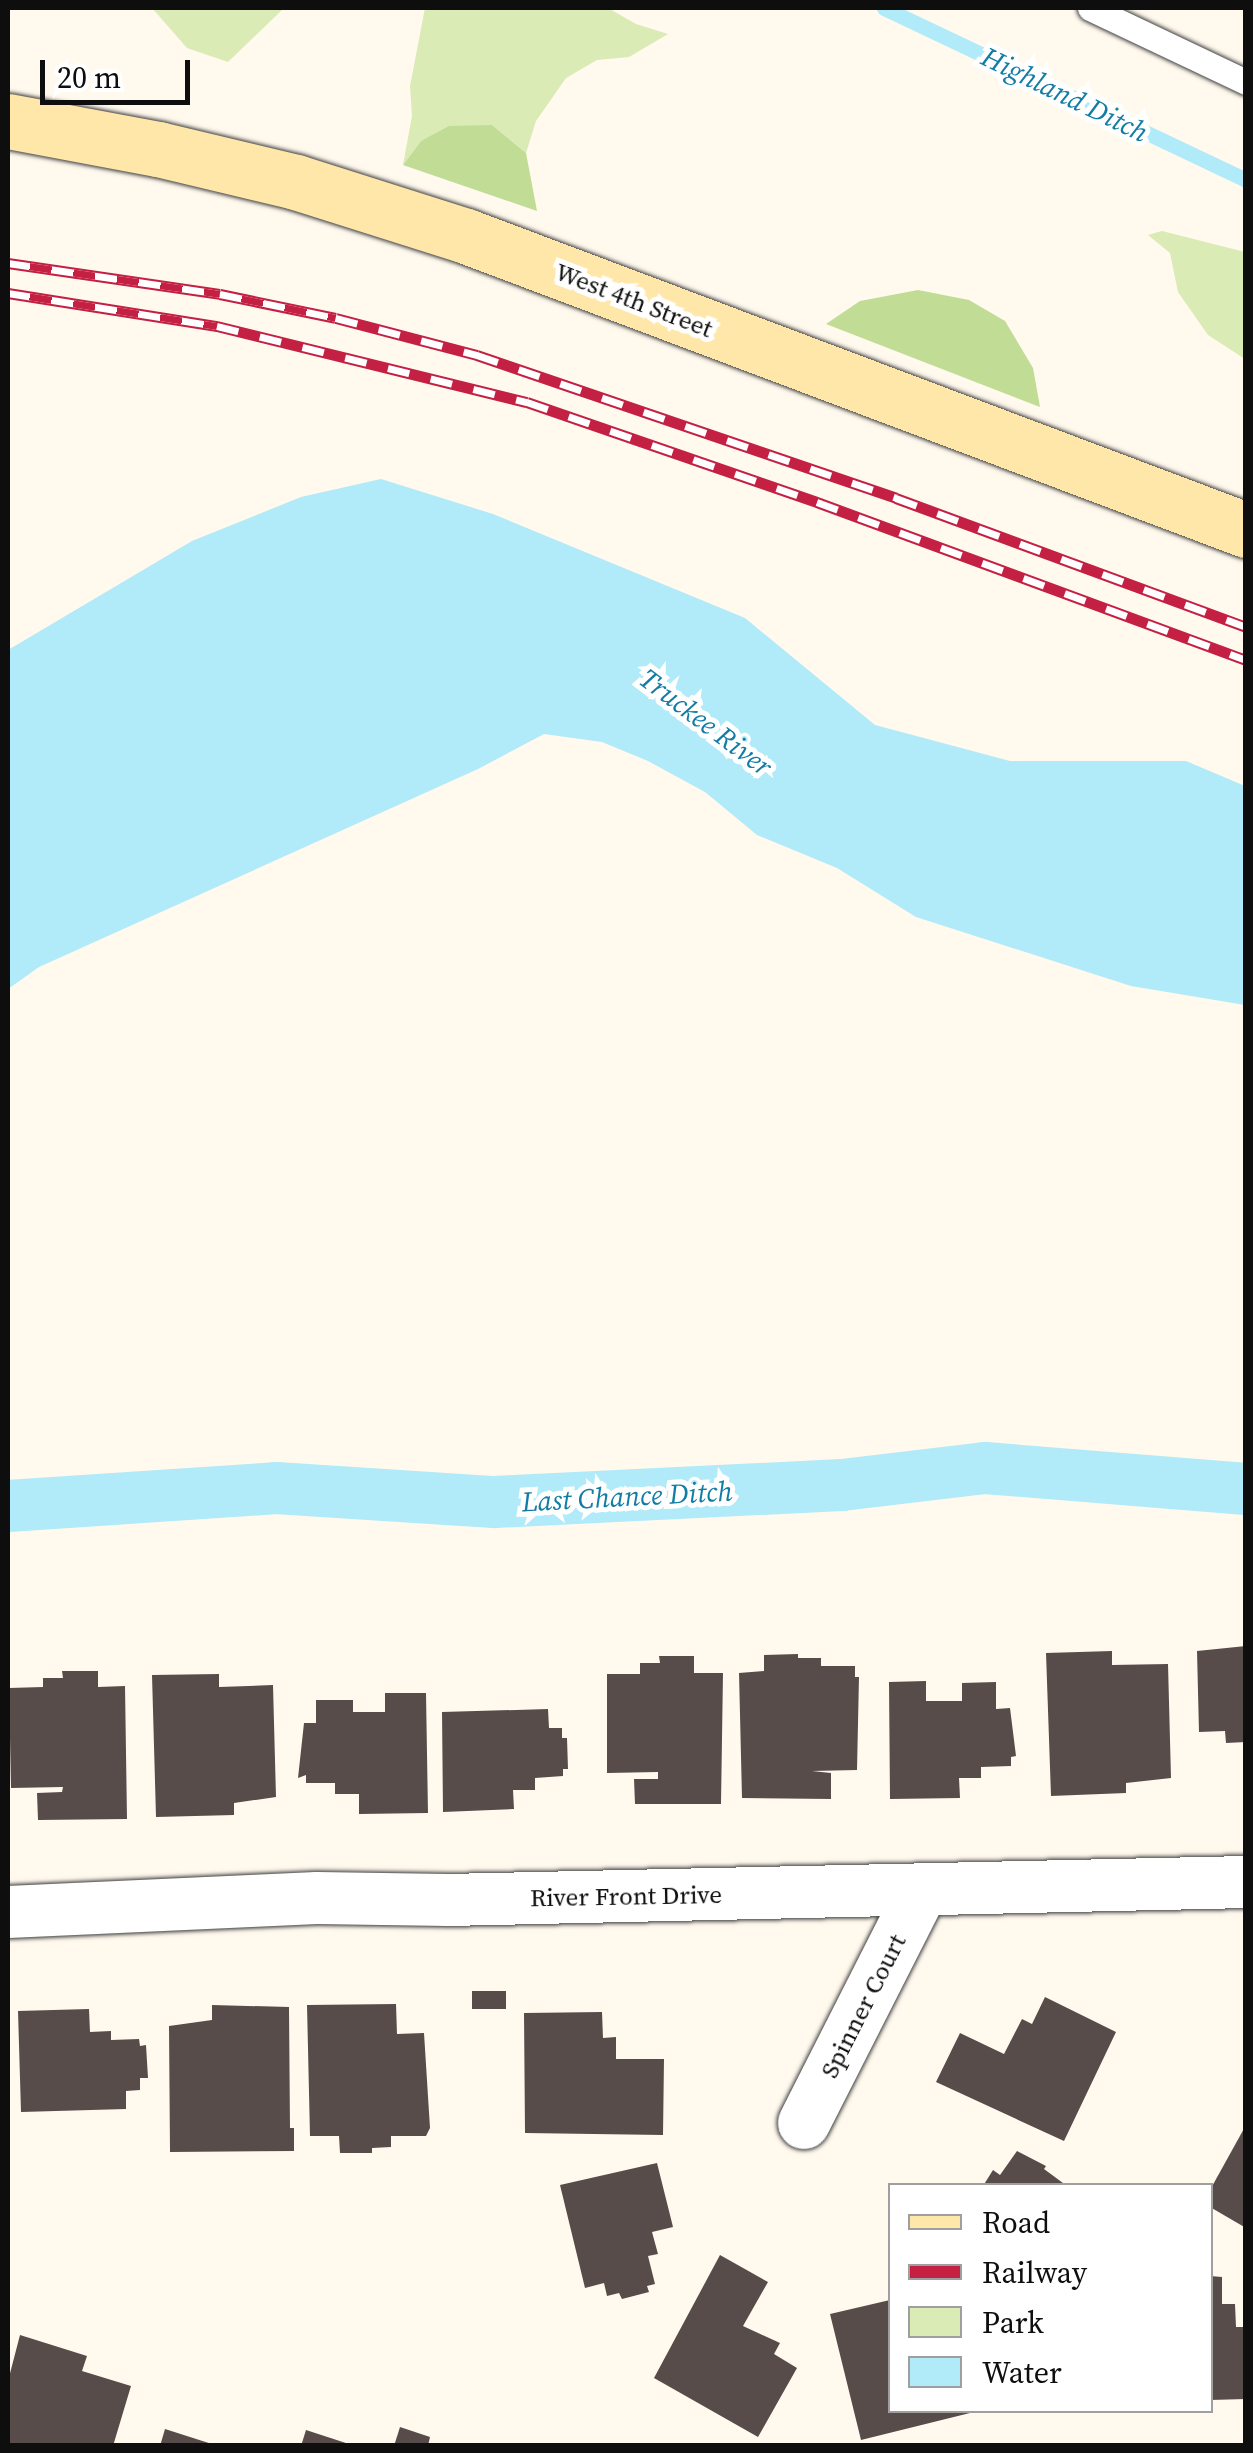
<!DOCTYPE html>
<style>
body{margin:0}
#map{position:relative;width:1253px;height:2453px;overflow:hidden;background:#fff9ee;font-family:"Source Serif 4",serif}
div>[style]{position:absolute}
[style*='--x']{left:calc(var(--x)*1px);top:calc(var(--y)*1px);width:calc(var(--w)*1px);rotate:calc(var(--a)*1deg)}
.green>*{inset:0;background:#daebb6}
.forest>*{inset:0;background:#c1dc95}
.water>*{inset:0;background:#b1eaf8}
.stream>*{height:15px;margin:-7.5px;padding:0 7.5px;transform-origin:7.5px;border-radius:7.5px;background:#b1eaf8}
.canal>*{height:52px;margin:-26px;padding:0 26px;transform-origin:26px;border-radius:26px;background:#b1eaf8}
.building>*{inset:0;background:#574c4a;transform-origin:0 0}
.roads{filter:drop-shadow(0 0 2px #414141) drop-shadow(0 0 2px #414141)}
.service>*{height:25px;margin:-12.5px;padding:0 12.5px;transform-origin:12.5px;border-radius:12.5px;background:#fff}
.minor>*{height:52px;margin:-26px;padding:0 26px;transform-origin:26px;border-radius:26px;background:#fff}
.secondary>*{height:55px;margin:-27.5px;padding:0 27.5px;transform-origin:27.5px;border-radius:27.5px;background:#ffe7a9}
.rail>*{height:11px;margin-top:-5.5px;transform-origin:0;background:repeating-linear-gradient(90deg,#fff 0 22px,#c32043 0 44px);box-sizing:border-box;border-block:2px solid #c32043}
span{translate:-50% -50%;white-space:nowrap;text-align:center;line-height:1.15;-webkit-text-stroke:10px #fff;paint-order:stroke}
.street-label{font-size:25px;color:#0e0e0e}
.water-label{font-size:28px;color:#127da4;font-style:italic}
.frame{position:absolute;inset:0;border:10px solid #0e0e0e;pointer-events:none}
.legend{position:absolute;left:888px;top:2183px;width:325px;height:230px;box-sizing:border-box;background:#fff;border:2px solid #9f9f9f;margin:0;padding:12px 18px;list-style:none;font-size:30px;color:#0e0e0e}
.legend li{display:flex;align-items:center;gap:20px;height:50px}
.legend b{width:50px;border:2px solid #9f9f9f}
.scale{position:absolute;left:40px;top:60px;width:150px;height:45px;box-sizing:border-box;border:5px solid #0e0e0e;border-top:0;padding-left:12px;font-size:30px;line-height:35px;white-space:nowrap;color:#0e0e0e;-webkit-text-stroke:8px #fff;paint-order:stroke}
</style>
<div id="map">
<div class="green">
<div style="clip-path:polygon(152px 8px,284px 8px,228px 62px,187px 48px)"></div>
<div style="clip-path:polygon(425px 8px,608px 8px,636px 24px,668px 34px,629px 57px,597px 60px,566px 78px,536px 121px,526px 153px,492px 125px,421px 141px,403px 165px,412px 116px,410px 86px)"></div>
<div style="clip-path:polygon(1162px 231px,1245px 252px,1245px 359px,1208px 335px,1178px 292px,1170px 253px,1148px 235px)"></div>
</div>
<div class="forest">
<div style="clip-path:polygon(492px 125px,526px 153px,537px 211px,403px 165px,421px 141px,449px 126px)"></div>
<div style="clip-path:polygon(918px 290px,969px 300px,1005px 321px,1033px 368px,1040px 407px,826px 324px,860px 301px)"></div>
</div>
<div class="water">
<div style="clip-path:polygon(381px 479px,493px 514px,745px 618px,875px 725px,1010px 761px,1186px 761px,1245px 786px,1245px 1005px,1131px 986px,916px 917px,837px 868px,757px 835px,705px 792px,648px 761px,602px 742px,544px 734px,478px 769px,39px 967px,8px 989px,8px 650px,192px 541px,301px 497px)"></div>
</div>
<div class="stream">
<div style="--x:884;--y:8;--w:401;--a:25.4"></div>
</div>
<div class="canal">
<div style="--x:8;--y:1506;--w:269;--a:-3.8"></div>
<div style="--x:276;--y:1488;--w:219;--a:3.7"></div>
<div style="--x:495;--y:1502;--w:347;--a:-2.8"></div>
<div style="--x:842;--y:1485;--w:144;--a:-6.8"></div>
<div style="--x:985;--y:1468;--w:262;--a:4.6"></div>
</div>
<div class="building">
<div style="clip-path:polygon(1246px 1646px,1246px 1742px,1226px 1743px,1225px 1731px,1199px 1732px,1197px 1651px)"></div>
<div style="clip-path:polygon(1112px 1651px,1112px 1665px,1168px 1664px,1171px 1778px,1126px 1783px,1126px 1793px,1051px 1796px,1046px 1653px)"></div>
<div style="clip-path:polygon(798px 1654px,798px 1658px,821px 1658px,821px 1666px,855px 1666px,855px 1677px,859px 1677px,857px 1770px,812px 1771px,831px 1773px,831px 1799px,742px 1798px,739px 1673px,764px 1671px,764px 1655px)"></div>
<div style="clip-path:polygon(659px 1656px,694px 1656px,694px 1673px,723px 1673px,721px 1804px,635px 1804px,634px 1779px,658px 1779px,658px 1772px,607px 1773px,607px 1674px,640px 1674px,640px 1663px,660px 1663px)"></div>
<div style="clip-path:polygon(62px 1671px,98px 1671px,98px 1687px,125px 1686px,127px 1819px,38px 1820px,37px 1793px,62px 1792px,63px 1787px,11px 1788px,9px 1688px,43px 1687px,43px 1678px,63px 1678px)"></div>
<div style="clip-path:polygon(219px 1674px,219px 1687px,273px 1685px,276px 1797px,234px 1803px,234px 1815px,156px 1817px,152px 1675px)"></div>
<div style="clip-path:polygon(926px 1681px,926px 1701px,962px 1701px,962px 1683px,996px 1682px,996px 1709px,1010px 1708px,1016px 1756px,1011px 1757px,1011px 1766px,981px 1767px,981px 1778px,959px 1778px,960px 1798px,890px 1799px,889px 1682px)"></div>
<div style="clip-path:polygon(385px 1693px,426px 1693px,428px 1813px,359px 1814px,359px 1794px,335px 1794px,335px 1783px,306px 1783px,306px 1775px,298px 1778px,304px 1723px,316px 1723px,316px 1700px,353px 1700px,353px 1712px,385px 1712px)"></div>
<div style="clip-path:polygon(548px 1709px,549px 1728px,562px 1728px,562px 1738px,567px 1738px,568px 1769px,563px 1769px,563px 1776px,535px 1778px,535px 1790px,513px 1790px,514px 1809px,443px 1812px,442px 1712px)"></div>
<div style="left:472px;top:1991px;width:34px;height:18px"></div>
<div style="clip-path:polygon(1045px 1997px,1116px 2032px,1064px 2141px,936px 2082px,960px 2033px,1004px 2054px,1022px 2019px,1032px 2024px)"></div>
<div style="clip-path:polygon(396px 2004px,397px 2034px,424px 2033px,430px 2128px,426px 2136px,391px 2136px,391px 2147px,372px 2148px,372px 2153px,340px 2153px,339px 2136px,310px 2136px,307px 2005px)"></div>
<div style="clip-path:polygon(212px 2005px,289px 2007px,290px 2128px,294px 2128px,294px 2151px,170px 2152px,169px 2026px,212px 2020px)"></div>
<div style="clip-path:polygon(89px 2009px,90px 2032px,111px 2031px,111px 2040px,139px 2039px,140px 2046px,146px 2045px,148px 2078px,140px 2078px,140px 2090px,126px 2091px,126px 2109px,21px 2112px,18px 2011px)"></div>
<div style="clip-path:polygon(602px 2012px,603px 2038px,616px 2037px,616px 2059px,664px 2059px,663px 2135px,525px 2133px,524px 2013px)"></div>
<div style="clip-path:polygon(1246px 2125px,1246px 2228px,1210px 2207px,1210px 2190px)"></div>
<div style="clip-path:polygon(1017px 2151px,1046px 2166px,1044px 2169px,1067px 2186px,983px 2186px,993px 2170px,1000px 2175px)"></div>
<div style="clip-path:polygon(657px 2163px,673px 2227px,652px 2232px,658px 2254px,648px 2256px,655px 2284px,647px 2286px,649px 2292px,622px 2299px,619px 2293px,607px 2296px,604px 2283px,585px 2288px,560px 2185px)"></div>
<div style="clip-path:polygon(720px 2255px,768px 2282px,743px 2326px,780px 2343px,774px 2354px,797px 2368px,758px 2437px,654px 2378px)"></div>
<div style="clip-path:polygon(1210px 2276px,1222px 2277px,1222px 2304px,1235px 2304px,1236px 2327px,1246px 2327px,1246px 2399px,1210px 2400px)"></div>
<div style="clip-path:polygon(890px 2300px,890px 2410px,974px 2412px,861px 2440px,830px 2314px)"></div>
<div style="clip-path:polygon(20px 2335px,87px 2356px,82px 2371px,131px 2386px,113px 2446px,8px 2446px,8px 2381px)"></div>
<div style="clip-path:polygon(400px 2427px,430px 2437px,428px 2446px,394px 2446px)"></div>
<div style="clip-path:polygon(165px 2429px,215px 2445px,215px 2446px,160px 2446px)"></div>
<div style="clip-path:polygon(306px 2430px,352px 2445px,352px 2446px,301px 2446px)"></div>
</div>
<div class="roads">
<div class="service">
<div style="--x:1090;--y:8;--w:173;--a:25.4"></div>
</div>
<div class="minor">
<div style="--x:8;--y:1912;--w:309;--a:-2.6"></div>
<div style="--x:317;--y:1898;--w:131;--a:0.9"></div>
<div style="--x:448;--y:1900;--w:798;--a:-1.29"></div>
<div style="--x:804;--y:2123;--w:261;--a:-63.1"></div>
</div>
<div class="secondary">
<div style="--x:8;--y:121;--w:153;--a:10.6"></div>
<div style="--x:158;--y:149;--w:142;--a:13.4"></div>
<div style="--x:296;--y:182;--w:178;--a:17.6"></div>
<div style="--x:466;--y:236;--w:834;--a:20.65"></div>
</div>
</div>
<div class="rail">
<div style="--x:8;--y:263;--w:214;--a:8.3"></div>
<div style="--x:220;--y:294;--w:118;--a:11.7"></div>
<div style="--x:336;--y:318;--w:146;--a:14.7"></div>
<div style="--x:477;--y:355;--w:443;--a:18.8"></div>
<div style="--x:896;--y:498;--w:373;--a:20.2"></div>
<div style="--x:8;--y:293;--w:212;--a:9"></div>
<div style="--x:217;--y:326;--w:319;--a:13.8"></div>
<div style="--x:527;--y:402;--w:307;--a:19"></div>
<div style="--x:817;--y:502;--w:457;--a:20.2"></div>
</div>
<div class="street-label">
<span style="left:634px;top:300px;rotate:21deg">West 4th Street</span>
<span style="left:626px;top:1896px;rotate:-1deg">River Front Drive</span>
<span style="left:863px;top:2006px;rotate:-63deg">Spinner Court</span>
</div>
<div class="water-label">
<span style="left:1065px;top:94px;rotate:26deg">Highland Ditch</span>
<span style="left:706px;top:722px;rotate:37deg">Truckee River</span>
<span style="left:627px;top:1496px;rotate:-3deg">Last Chance Ditch</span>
</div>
<div class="frame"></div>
<ul class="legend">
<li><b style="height:12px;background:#ffe7a9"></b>Road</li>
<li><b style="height:12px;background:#c32043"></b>Railway</li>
<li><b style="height:28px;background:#daebb6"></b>Park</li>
<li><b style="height:28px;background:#b1eaf8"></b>Water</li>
</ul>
<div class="scale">20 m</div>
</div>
